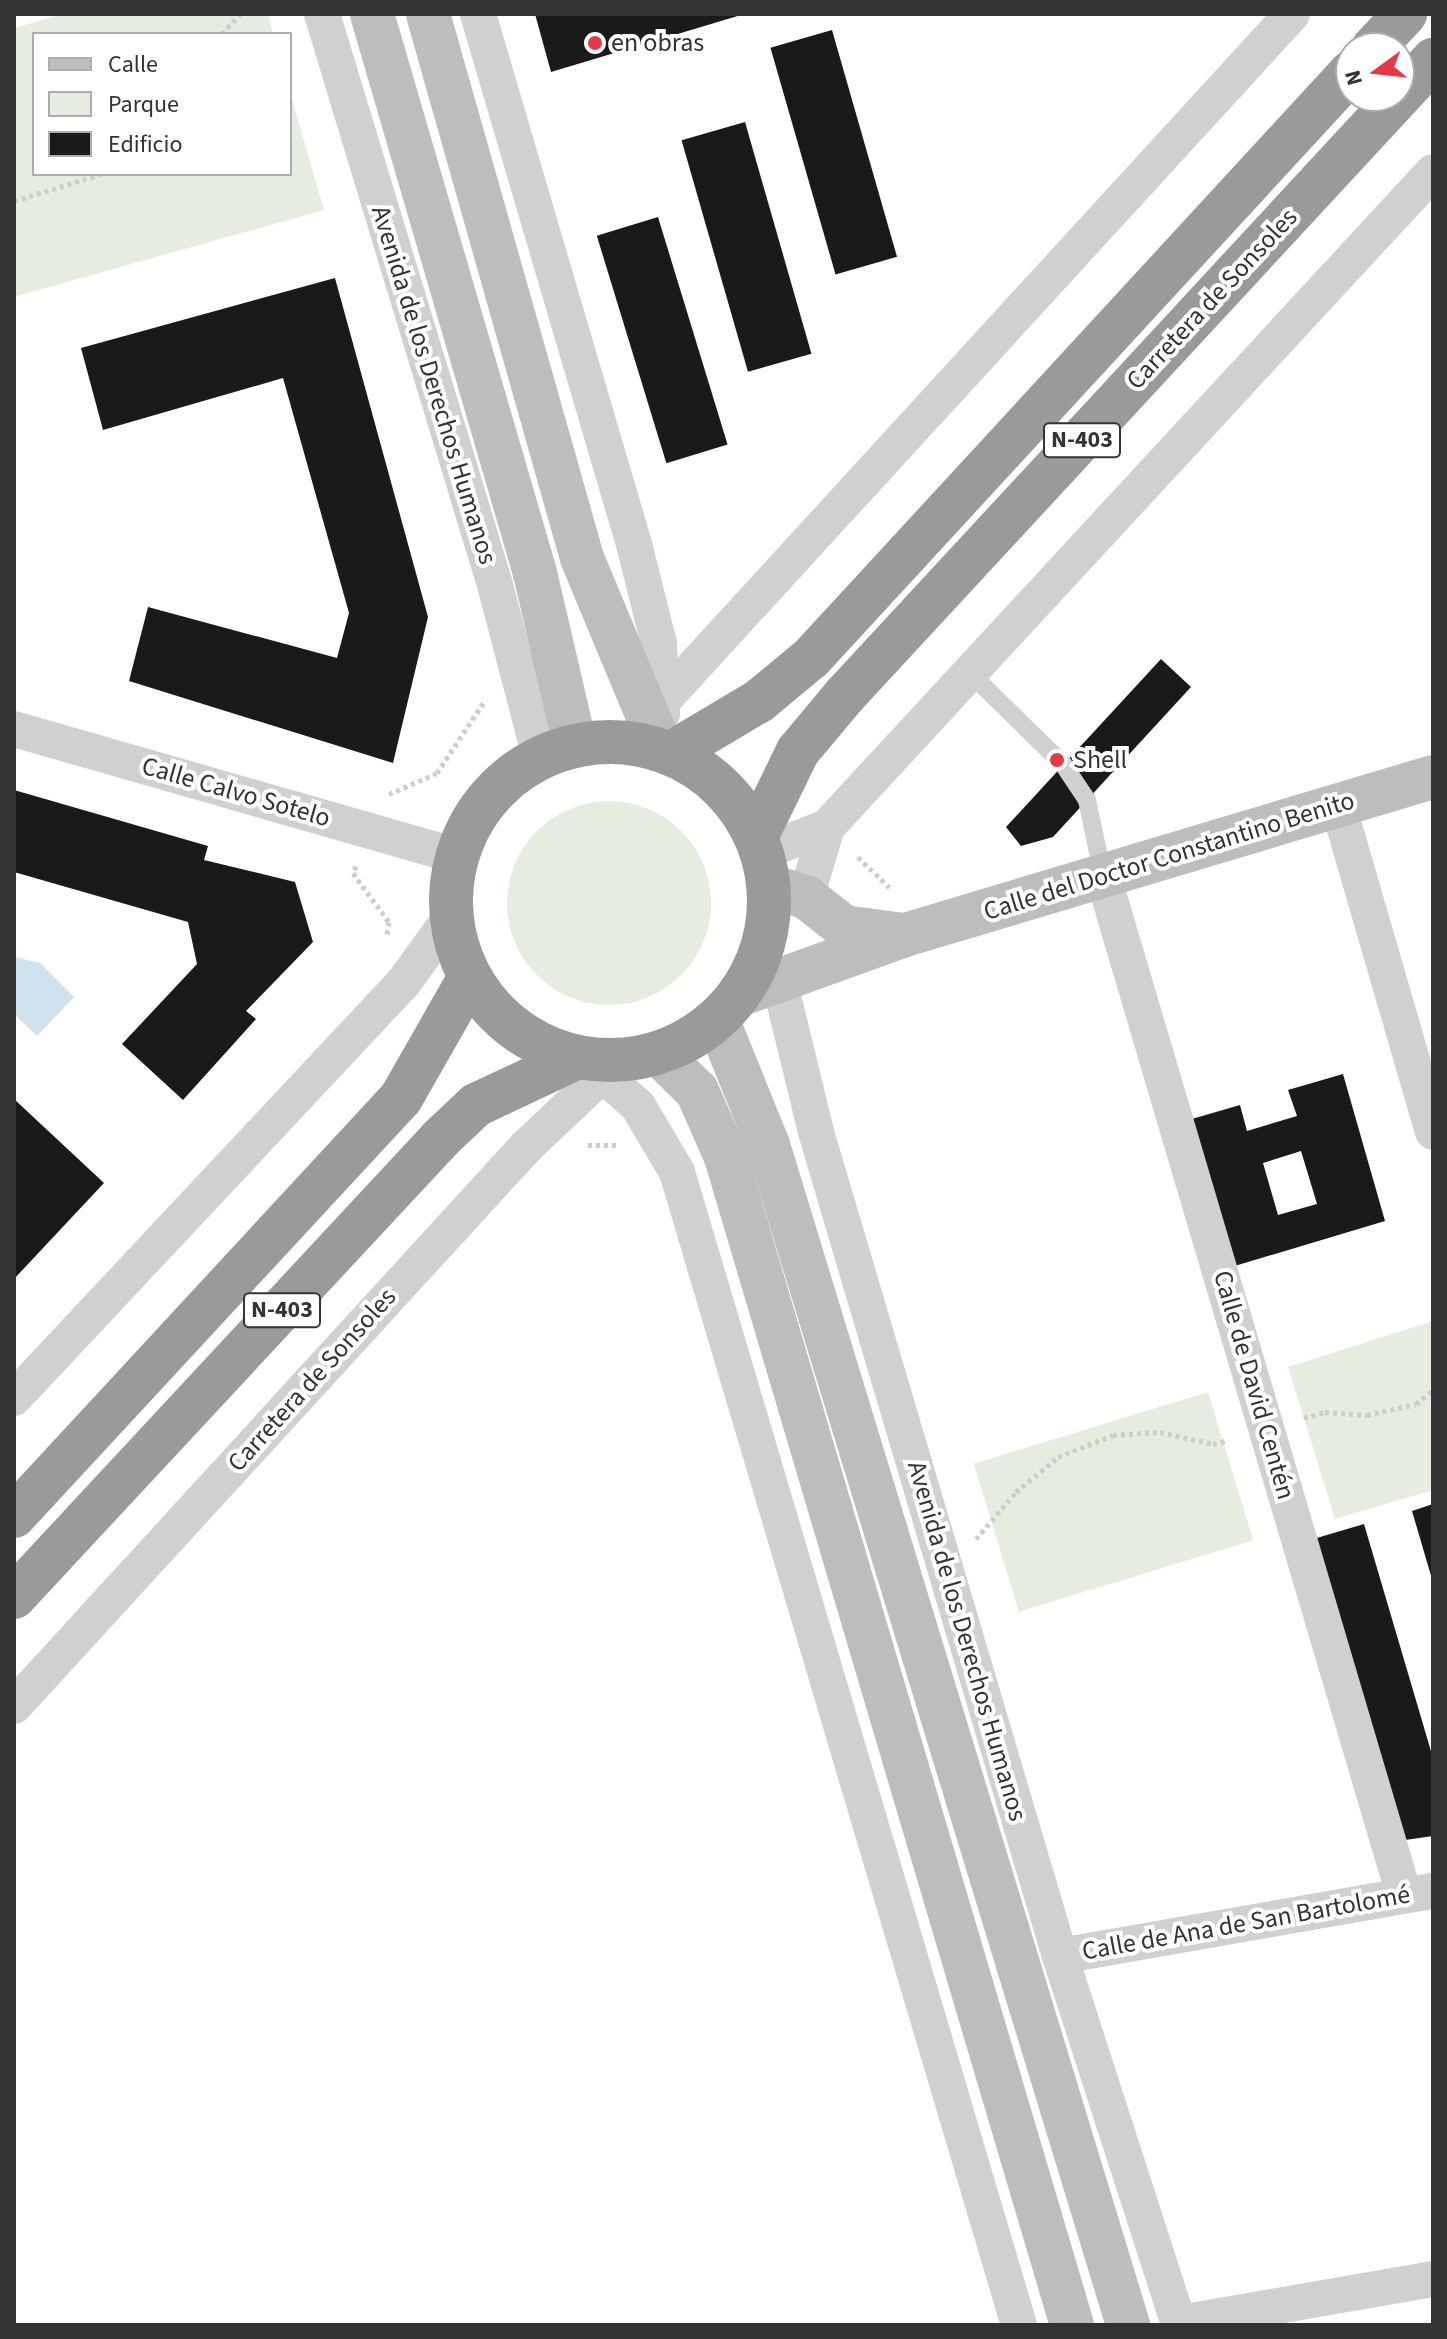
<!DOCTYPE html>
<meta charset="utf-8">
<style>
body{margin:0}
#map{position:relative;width:1447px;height:2339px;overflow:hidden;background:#fff;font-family:"Source Sans 3",sans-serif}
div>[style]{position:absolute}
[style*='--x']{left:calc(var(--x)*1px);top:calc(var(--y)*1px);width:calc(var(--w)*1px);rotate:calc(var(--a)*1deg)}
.green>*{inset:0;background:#e6ecdf;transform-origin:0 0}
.round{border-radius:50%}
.water>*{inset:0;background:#cfe2ee}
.building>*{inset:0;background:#1a1a1a;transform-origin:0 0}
.path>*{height:5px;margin-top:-2.5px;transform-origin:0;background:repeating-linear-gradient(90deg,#cdcdcd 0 4px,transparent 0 8px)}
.lane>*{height:18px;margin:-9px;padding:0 9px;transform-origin:9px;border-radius:9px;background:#d0d0d0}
.street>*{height:36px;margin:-18px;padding:0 18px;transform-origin:18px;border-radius:18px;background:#d0d0d0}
.secondary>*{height:44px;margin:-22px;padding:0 22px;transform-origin:22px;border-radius:22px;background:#bdbdbd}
.highway>*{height:44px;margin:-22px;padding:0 22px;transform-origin:22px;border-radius:22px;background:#9a9a9a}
.highway>.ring{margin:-22px;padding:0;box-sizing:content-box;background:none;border:44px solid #9a9a9a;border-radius:50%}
.dots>*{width:22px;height:22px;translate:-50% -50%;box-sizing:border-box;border:4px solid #fff;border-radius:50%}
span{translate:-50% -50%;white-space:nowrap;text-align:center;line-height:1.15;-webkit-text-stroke:8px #fff;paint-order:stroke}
.shield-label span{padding:2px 6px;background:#fff;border:2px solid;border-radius:6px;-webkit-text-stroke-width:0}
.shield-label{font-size:24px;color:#333;font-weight:700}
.poi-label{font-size:26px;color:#333}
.left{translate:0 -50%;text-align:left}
.street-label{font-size:26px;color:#333}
.frame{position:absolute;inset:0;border:16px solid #333;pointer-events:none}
.legend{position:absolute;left:32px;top:32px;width:260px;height:144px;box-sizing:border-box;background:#fff;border:2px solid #adadad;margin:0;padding:10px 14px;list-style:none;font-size:24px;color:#333}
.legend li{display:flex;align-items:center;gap:16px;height:40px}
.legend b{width:40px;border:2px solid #adadad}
.north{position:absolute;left:1335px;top:32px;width:80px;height:80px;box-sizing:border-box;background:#fff;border:2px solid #adadad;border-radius:50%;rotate:255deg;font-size:22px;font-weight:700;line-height:32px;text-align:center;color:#333}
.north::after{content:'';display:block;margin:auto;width:28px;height:36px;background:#e63946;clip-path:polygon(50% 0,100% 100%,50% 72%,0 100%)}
</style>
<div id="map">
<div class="green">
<div style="clip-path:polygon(63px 14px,268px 14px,273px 34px,34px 34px,34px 174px,290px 174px,290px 92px,324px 210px,14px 297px,14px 28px)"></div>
<div class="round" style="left:507px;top:801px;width:204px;height:204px"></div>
<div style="clip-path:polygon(1433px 1321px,1433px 1490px,1335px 1519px,1288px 1367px)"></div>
<div style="left:1208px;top:1392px;width:155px;height:245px;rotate:73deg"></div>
</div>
<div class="water">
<div style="clip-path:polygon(14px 957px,40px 963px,74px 997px,37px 1036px,14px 1014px)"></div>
</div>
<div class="building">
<div style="clip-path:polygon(535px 14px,740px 14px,741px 15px,551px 72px)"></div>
<div style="left:832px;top:30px;width:236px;height:64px;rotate:74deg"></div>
<div style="left:745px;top:122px;width:241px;height:66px;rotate:74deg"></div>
<div style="left:658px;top:217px;width:238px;height:64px;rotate:73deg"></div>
<div style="clip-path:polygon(335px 278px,428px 617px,393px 763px,129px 681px,148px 607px,337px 658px,349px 613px,283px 378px,103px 430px,81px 348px)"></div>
<div style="clip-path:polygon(1161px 659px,1191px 687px,1053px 837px,1021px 846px,1006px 827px)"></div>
<div style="clip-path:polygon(14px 790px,208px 846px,204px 860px,295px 882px,313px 942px,246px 1011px,256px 1019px,183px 1100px,122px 1044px,197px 964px,188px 922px,14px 872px)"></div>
<div style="clip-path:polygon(evenodd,1343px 1074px,1385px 1221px,1228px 1268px,1185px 1121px,1240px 1105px,1247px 1131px,1297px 1116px,1288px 1090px,1343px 1074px,1301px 1151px,1317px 1204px,1278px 1215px,1263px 1163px,1301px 1151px)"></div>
<div style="clip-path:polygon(14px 1099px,104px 1183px,14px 1279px)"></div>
<div style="clip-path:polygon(1433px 1504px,1433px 1579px,1432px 1579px,1412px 1511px)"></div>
<div style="clip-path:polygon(1364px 1524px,1433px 1758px,1433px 1836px,1398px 1841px,1310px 1540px)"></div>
</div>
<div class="path">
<div style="--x:222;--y:34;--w:27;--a:-48"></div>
<div style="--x:14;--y:201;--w:91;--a:-17.2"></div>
<div style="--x:389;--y:794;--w:52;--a:-23.6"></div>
<div style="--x:437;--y:773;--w:85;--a:-56.5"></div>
<div style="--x:858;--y:857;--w:46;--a:44.1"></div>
<div style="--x:356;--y:866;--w:8;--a:113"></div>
<div style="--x:353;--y:873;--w:61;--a:53.7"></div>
<div style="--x:389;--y:922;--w:13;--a:99"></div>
<div style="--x:588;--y:1145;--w:30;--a:0"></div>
<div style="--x:1304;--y:1418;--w:22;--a:-16"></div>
<div style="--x:1325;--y:1412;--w:42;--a:4.1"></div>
<div style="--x:1367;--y:1415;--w:50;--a:-12.7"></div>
<div style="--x:1416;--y:1404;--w:22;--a:-39"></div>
<div style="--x:976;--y:1539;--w:62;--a:-49.6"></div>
<div style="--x:1016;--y:1492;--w:55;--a:-39.8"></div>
<div style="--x:1058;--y:1457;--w:59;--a:-21.8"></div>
<div style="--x:1113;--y:1435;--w:47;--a:-3.7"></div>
<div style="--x:1160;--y:1432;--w:54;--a:12.8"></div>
<div style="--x:1213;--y:1444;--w:16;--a:-14"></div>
</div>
<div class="lane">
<div style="--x:970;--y:673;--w:130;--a:44.4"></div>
<div style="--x:1063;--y:764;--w:43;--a:56.3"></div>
<div style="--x:1087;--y:800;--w:78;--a:78.1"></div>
</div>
<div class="street">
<div style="--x:322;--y:14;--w:597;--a:73.14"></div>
<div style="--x:495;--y:585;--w:178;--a:75.3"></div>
<div style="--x:478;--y:14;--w:552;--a:73.6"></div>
<div style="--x:634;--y:544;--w:103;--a:76"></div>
<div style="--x:659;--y:644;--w:70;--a:87.5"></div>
<div style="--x:14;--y:729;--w:461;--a:16"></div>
<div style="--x:632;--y:742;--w:56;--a:-52.9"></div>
<div style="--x:666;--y:697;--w:926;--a:-47.49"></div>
<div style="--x:1338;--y:805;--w:340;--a:73.8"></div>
<div style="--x:763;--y:852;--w:69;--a:-21.3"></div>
<div style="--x:1103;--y:876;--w:1063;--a:73.54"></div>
<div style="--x:806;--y:897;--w:73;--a:-73.3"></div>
<div style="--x:827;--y:827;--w:892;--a:-47.23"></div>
<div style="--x:759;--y:958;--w:33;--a:51"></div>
<div style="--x:780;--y:984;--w:152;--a:76.3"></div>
<div style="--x:816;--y:1132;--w:859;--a:73.51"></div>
<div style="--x:1060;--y:1956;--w:388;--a:72.1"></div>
<div style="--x:585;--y:1059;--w:71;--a:41.6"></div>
<div style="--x:638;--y:1106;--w:77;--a:59.4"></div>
<div style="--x:677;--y:1172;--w:1203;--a:73.48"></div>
<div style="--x:14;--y:1398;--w:570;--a:-46.85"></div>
<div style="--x:404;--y:982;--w:80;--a:-54.1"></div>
<div style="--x:14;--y:1706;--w:758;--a:-47.51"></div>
<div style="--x:526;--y:1147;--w:125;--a:-43.4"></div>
<div style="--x:1060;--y:1956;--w:379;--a:-9.9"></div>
<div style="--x:1179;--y:2323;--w:258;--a:-9.8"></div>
</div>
<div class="secondary">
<div style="--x:372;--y:14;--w:582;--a:73.74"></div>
<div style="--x:535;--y:573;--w:177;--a:76.9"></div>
<div style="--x:428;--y:14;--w:565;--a:74.19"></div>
<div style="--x:582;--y:558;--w:208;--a:67.4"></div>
<div style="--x:768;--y:885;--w:40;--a:18"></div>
<div style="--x:806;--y:897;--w:48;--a:38.3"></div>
<div style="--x:844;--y:927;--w:60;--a:7.7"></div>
<div style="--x:739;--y:995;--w:177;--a:-19.9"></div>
<div style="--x:905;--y:935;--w:551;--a:-16.66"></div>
<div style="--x:717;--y:1019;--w:136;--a:68"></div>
<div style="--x:768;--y:1145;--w:1234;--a:73.03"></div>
<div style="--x:658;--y:1053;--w:54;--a:44.3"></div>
<div style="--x:697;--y:1091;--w:72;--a:66.3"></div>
<div style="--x:726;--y:1157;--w:1218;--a:73.5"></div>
</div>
<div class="highway">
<div style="--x:1373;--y:48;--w:47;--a:-46.7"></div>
<div class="ring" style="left:451px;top:742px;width:274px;height:274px"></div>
<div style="--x:670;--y:754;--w:104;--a:-30.8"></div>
<div style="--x:759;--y:701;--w:67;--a:-39.6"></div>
<div style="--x:811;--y:658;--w:797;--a:-47.34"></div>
<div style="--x:756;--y:837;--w:96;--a:-64"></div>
<div style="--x:798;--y:751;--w:72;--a:-50.1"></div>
<div style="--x:844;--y:696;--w:867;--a:-47.2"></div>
<div style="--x:14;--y:1516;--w:570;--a:-47.21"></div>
<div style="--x:401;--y:1098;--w:139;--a:-60.3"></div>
<div style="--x:14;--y:1597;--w:627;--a:-47.07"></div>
<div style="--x:441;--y:1138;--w:48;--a:-43.3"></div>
<div style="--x:476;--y:1105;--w:110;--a:-25.2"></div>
</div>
<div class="dots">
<div style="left:595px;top:43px;background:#e63946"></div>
<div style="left:1057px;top:760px;background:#e63946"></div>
</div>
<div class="shield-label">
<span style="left:1082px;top:440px">N-403</span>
<span style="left:282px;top:1310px">N-403</span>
</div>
<div class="poi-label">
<span class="left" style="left:611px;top:43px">en obras</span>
<span class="left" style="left:1073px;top:760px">Shell</span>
</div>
<div class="street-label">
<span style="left:1212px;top:299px;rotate:-47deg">Carretera de Sonsoles</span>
<span style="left:434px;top:385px;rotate:73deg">Avenida de los Derechos Humanos</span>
<span style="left:236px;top:792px;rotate:16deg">Calle Calvo Sotelo</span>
<span style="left:1169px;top:856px;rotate:-17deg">Calle del Doctor Constantino Benito</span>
<span style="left:312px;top:1380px;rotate:-48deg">Carretera de Sonsoles</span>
<span style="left:1254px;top:1385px;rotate:74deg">Calle de David Centén</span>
<span style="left:967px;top:1641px;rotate:74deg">Avenida de los Derechos Humanos</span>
<span style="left:1246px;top:1923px;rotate:-10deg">Calle de Ana de San Bartolomé</span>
</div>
<div class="frame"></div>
<ul class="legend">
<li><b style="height:10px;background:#bdbdbd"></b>Calle</li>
<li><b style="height:22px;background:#e6ecdf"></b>Parque</li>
<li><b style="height:22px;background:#1a1a1a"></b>Edificio</li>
</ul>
<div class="north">N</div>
</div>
